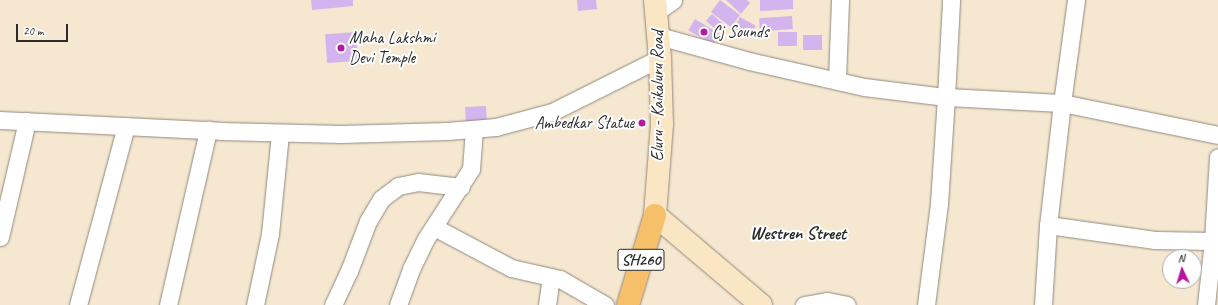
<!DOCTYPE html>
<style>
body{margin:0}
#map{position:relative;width:1218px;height:305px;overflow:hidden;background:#f6e7d1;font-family:Caveat,sans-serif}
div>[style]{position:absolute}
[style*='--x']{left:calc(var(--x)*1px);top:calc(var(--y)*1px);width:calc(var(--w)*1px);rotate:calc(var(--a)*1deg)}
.building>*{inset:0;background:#d4b4ee;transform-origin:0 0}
.roads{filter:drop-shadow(0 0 1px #90897e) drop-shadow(0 0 1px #90897e)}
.minor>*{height:17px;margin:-8.5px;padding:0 8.5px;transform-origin:8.5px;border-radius:8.5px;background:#fff}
.secondary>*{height:22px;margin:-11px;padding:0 11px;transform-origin:11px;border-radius:11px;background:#fbe6c4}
.primary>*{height:22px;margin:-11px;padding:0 11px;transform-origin:11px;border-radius:11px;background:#f6c06b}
.dots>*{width:11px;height:11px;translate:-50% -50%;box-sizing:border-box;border:2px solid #fff;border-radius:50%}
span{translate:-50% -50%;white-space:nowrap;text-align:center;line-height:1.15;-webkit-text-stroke:4px #fff;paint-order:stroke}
.shield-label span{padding:1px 3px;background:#fff;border:1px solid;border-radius:3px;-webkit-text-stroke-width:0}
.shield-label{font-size:16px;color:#2b2b2b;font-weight:700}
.poi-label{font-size:17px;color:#2b2b2b}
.left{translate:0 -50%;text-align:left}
.right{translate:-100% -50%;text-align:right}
.street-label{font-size:17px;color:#2b2b2b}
.neighbourhood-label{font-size:18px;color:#2b2b2b;font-weight:700}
.north{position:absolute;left:1162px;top:249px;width:40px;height:40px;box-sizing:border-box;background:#fff;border:1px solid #aaa;border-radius:50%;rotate:356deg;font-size:11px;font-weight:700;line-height:16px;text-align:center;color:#2b2b2b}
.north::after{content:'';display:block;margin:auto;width:14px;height:18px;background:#b5179e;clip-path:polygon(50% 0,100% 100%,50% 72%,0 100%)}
.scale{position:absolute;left:16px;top:24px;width:52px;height:18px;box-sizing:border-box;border:2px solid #2b2b2b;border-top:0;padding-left:5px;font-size:12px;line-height:14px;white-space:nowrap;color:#2b2b2b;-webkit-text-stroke:3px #fff;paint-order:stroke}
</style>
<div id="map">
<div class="building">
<div style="clip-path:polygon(311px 0,353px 0,353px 6px,312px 10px)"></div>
<div style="clip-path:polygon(577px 0,596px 0,597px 9px,578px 11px)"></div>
<div style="left:720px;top:0;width:25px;height:15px;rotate:37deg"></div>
<div style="clip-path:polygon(726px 0,747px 0,750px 3px,741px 14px)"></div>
<div style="clip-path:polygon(760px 0,793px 0,793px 9px,760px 11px)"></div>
<div style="left:712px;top:14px;width:15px;height:9px;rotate:42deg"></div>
<div style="left:792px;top:16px;width:13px;height:33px;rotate:86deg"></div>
<div style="left:740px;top:17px;width:18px;height:13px;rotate:29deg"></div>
<div style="left:695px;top:19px;width:29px;height:13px;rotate:31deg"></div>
<div style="left:356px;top:32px;width:29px;height:31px;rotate:86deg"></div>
<div style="left:797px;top:32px;width:14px;height:19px;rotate:90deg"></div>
<div style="left:803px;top:35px;width:19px;height:15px"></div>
<div style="left:486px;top:106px;width:18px;height:21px;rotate:87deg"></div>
</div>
<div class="roads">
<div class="minor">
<div style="--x:1076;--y:0;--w:104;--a:97.7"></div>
<div style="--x:1062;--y:103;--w:159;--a:11.6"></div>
<div style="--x:656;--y:12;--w:21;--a:-35"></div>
<div style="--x:659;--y:36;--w:93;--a:15.5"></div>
<div style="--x:749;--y:61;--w:118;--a:12.7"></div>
<div style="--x:864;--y:87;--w:83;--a:7"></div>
<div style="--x:946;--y:97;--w:97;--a:-87"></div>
<div style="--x:837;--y:79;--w:79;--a:-87.8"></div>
<div style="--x:0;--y:120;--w:221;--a:2.8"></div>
<div style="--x:221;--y:131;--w:120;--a:1.4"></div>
<div style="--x:341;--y:134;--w:106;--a:-1.6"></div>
<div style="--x:447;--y:131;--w:49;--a:-4.7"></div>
<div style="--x:496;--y:127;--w:58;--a:-15"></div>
<div style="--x:552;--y:112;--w:121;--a:-26.6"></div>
<div style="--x:434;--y:227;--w:87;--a:28"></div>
<div style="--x:511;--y:268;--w:50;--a:12.7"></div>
<div style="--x:560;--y:279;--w:52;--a:30"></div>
<div style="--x:0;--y:237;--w:119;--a:-76.9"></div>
<div style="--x:78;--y:305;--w:185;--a:-75"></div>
<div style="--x:168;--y:305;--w:180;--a:-77.1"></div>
<div style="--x:255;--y:305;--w:73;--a:-78.1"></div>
<div style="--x:270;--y:234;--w:101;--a:-84.3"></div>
<div style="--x:333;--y:305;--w:38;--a:-65"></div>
<div style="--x:349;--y:271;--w:53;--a:-69.2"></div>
<div style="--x:368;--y:221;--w:26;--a:-59"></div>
<div style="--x:381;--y:199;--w:21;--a:-37"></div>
<div style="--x:398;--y:186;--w:20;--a:-11"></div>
<div style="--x:418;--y:182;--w:43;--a:6.6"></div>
<div style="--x:398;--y:305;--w:38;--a:-70"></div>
<div style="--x:411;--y:269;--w:32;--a:-64"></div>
<div style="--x:425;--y:240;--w:85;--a:-57.1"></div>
<div style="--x:471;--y:169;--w:40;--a:-85.7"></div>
<div style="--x:547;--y:305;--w:28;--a:-82"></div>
<div style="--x:804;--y:305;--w:23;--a:-10"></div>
<div style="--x:827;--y:301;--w:20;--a:11"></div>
<div style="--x:926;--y:305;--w:103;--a:-82.7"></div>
<div style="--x:939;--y:203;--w:106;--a:-86.2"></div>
<div style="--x:946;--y:97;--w:116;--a:3"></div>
<div style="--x:1062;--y:103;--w:123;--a:96.5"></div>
<div style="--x:1048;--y:225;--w:108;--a:8"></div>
<div style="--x:1155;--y:240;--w:58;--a:1"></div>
<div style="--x:1213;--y:241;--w:6;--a:31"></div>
<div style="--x:1043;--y:305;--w:80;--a:-86.4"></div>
<div style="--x:1206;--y:305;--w:64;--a:-83.8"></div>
<div style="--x:1213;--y:241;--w:84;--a:-86.6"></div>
</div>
<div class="secondary">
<div style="--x:655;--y:0;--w:58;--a:85.1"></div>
<div style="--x:660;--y:58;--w:66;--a:88.3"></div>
<div style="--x:662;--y:124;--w:91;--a:94.4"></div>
<div style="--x:655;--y:215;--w:139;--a:40.3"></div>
</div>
<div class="primary">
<div style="--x:628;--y:305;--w:94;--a:-73.3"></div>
</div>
</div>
<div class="dots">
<div style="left:704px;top:32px;background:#b5179e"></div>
<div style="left:341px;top:48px;background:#b5179e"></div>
<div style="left:642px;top:123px;background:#b5179e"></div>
</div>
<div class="shield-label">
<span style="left:641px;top:260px">SH260</span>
</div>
<div class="poi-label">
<span class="left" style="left:712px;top:32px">Cj Sounds</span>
<span class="left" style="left:349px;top:48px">Maha Lakshmi<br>Devi Temple</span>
<span class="right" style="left:634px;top:123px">Ambedkar Statue</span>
</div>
<div class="street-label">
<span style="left:658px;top:96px;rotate:-90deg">Eluru - Kaikaluru Road</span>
</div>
<div class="neighbourhood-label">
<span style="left:798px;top:233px">Westren Street</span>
</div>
<div class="north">N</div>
<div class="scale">20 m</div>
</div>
